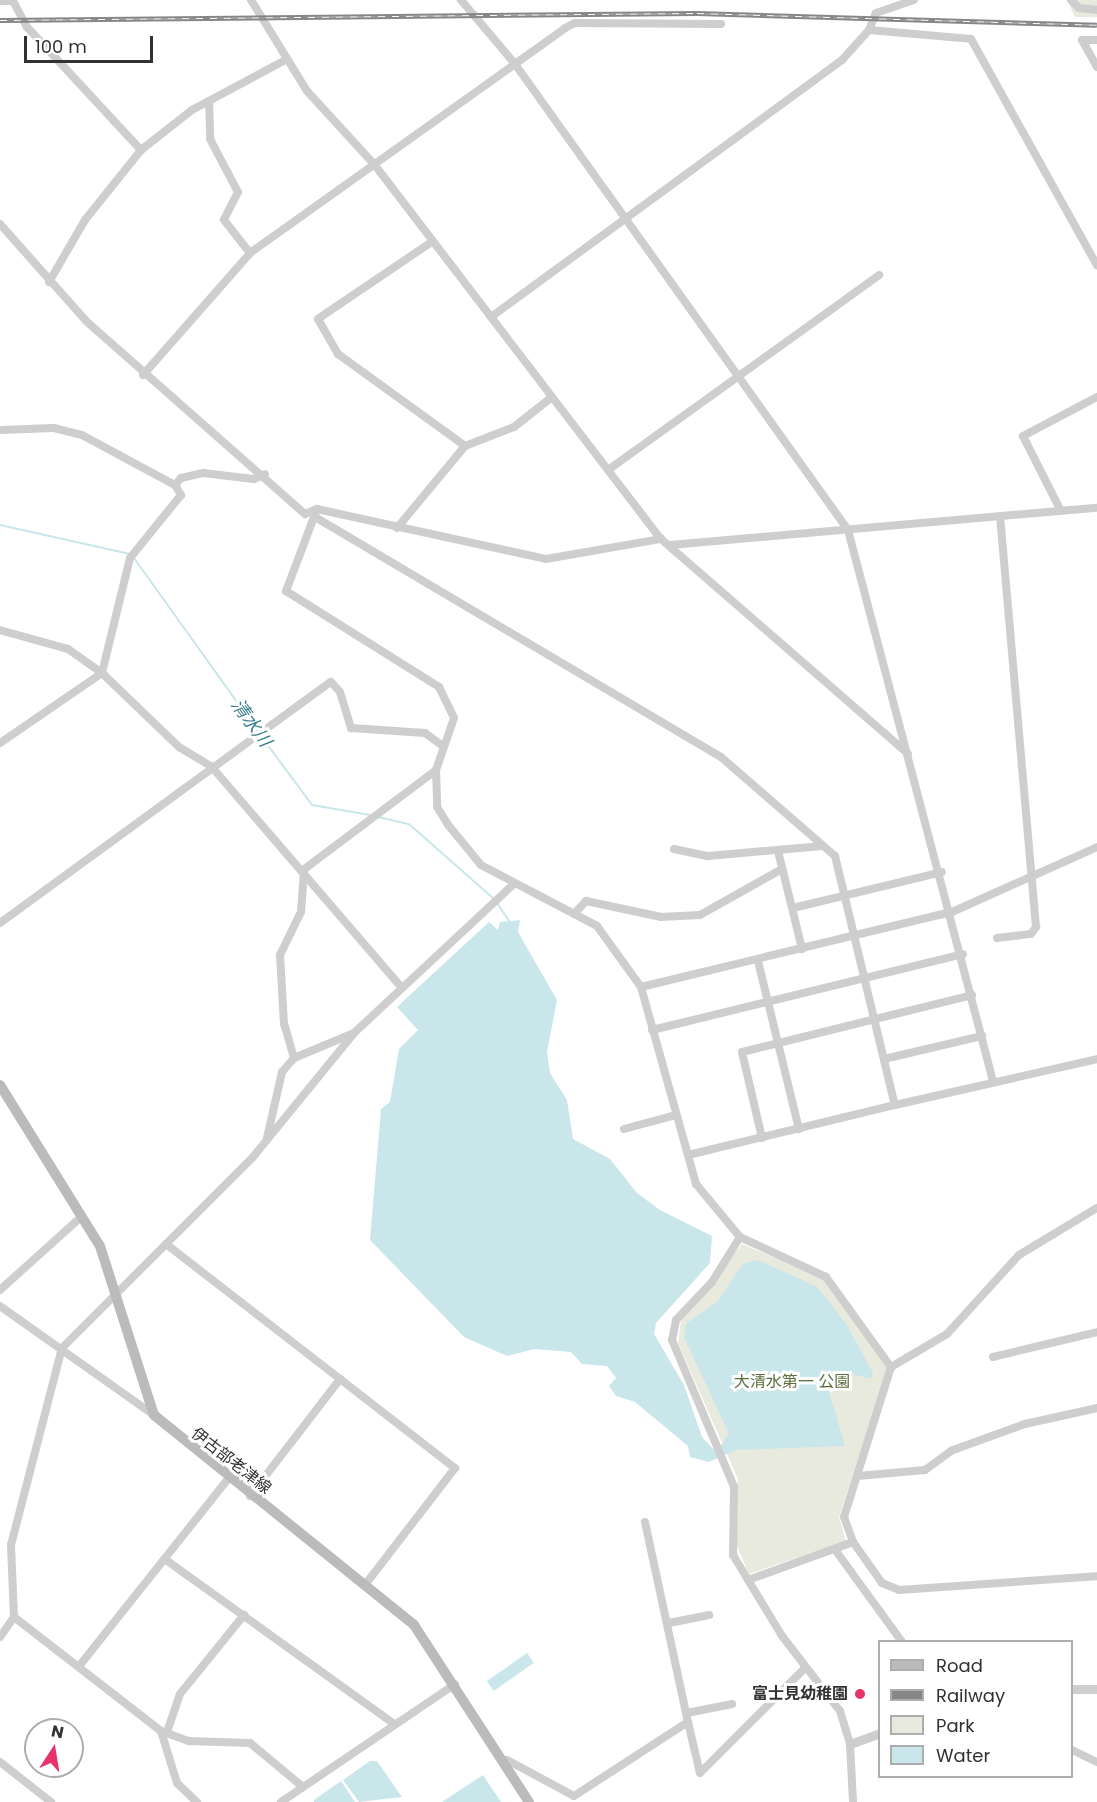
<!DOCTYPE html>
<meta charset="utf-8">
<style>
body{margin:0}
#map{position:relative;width:1097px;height:1802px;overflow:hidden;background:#fff;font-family:Poppins,"Noto Sans JP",sans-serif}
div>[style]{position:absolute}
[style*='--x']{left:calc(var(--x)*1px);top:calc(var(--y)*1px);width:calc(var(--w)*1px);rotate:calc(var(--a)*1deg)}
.green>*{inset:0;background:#e7eadc}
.water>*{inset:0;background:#c9e6eb;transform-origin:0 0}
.stream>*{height:2px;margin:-1px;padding:0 1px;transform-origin:1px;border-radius:1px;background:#c9e6eb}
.minor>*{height:8px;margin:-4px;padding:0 4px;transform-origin:4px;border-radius:4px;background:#cecece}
.tertiary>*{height:9px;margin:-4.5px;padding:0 4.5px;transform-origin:4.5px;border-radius:4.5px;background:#cecece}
.secondary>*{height:10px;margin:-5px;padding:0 5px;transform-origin:5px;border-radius:5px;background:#bbb}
.rail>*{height:4.5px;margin-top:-2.25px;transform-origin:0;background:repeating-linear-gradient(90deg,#fff 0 7px,#868686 0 14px);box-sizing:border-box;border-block:2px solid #868686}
.dots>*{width:16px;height:16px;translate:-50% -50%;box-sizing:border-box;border:3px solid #fff;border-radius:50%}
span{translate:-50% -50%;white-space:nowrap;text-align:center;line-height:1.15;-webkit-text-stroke:6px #fff;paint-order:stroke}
.park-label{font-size:16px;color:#5f6d3d}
.street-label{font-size:16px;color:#313131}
.poi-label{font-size:16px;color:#313131;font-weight:700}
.right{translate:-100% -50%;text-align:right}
.water-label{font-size:18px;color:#3b808d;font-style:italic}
.legend{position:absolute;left:878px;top:1640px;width:195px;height:138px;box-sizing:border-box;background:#fff;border:2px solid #adadad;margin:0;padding:8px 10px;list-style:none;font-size:18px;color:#313131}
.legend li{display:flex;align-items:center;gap:12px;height:30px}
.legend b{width:30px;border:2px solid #adadad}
.north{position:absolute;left:24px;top:1718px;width:60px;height:60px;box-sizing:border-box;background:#fff;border:2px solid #adadad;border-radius:50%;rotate:12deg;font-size:16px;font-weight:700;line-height:24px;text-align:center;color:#313131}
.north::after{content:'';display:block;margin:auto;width:21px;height:27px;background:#e6346a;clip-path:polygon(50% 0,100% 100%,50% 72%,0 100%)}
.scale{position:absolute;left:24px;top:36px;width:129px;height:27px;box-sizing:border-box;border:3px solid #313131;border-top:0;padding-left:8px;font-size:18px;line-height:21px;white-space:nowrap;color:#313131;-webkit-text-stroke:4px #fff;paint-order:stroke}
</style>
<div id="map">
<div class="green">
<div style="clip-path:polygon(1067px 0,1097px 0,1097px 17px,1075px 17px)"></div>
<div style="clip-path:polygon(742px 1244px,826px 1279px,888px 1368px,839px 1517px,846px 1541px,749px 1574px,735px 1541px,738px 1479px,678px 1343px,681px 1320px)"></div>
</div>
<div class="water">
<div style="clip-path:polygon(520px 920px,518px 932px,557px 1000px,547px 1052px,550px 1073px,567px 1100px,573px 1139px,610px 1159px,637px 1193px,660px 1210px,712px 1236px,710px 1263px,656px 1323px,654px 1334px,684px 1385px,702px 1437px,716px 1452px,729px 1434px,684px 1337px,686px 1324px,718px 1301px,743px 1264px,758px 1260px,817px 1287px,845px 1322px,873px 1373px,871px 1379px,842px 1371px,827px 1385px,845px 1446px,736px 1450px,709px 1462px,690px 1457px,688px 1446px,635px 1402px,616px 1396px,609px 1386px,616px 1378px,607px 1366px,582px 1364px,571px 1352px,535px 1349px,507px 1356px,464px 1337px,370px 1240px,381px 1109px,390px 1102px,399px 1049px,418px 1030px,397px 1007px,489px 922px,498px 930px,500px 922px)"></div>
<div style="left:527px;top:1653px;width:12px;height:49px;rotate:55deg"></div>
<div style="clip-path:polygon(370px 1761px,377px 1761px,402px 1797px,359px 1802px,343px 1780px)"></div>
<div style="clip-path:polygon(483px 1775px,501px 1802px,442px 1802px)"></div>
<div style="clip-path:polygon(341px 1781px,355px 1802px,314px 1802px,314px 1800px)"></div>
</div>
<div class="stream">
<div style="--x:0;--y:525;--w:133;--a:12.6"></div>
<div style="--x:134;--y:558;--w:213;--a:54.4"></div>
<div style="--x:261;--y:736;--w:86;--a:53.5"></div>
<div style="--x:312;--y:805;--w:59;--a:9.8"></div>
<div style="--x:378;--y:817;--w:32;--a:13"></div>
<div style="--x:409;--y:824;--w:113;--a:41.4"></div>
<div style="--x:497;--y:903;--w:22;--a:56"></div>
</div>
<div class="minor">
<div style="--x:251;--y:0;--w:107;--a:58.4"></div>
<div style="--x:307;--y:91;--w:99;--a:47.5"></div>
<div style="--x:374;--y:164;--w:472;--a:52.6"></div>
<div style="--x:661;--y:539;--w:327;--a:41"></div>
<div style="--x:461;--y:0;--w:84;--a:49.8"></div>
<div style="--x:515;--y:64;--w:573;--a:54.45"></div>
<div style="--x:848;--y:530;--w:570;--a:75.26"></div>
<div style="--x:1071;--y:0;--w:11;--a:45"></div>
<div style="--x:1079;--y:8;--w:18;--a:6"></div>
<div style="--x:0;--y:1;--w:13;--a:0"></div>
<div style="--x:13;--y:1;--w:30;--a:62"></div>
<div style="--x:27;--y:27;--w:168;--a:47.2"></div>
<div style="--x:869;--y:30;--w:102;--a:5"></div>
<div style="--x:971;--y:39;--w:259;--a:60.9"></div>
<div style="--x:1097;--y:40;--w:15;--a:180"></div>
<div style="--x:1082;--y:40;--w:31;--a:61"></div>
<div style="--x:209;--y:101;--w:38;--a:88"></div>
<div style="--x:210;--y:139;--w:60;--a:62.2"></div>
<div style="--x:238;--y:192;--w:31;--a:117"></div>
<div style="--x:224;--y:220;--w:42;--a:51.8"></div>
<div style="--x:0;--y:224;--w:130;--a:48.4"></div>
<div style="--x:86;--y:321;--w:292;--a:41.4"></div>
<div style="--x:305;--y:514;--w:13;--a:-23"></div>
<div style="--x:317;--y:509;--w:234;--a:12.3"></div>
<div style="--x:546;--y:559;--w:117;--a:-9.9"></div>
<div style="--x:433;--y:241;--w:139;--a:145.9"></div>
<div style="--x:318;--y:319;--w:40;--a:60.3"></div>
<div style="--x:338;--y:354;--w:157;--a:35.9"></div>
<div style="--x:49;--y:282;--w:72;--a:-59.9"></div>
<div style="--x:85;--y:220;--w:90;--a:-51.3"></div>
<div style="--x:141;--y:150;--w:65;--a:-38.1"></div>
<div style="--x:192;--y:110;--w:108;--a:-28.2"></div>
<div style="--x:491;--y:317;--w:435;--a:-36.2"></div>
<div style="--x:842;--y:60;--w:40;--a:-48"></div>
<div style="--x:869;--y:30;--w:18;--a:-68"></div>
<div style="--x:876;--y:13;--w:40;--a:-18.9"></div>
<div style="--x:143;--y:375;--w:162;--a:-48.7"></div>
<div style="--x:250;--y:253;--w:387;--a:-35.5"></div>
<div style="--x:565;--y:28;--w:11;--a:-27"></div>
<div style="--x:575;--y:23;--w:146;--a:0.4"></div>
<div style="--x:0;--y:430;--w:54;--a:-2.1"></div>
<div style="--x:54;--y:428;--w:29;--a:14"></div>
<div style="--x:82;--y:435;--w:106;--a:28.3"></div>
<div style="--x:175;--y:485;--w:12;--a:59"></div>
<div style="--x:181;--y:495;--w:81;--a:129"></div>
<div style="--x:130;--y:558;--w:118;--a:103.7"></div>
<div style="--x:102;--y:673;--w:124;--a:145.5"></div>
<div style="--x:608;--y:470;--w:334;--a:-35.7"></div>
<div style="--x:175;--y:485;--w:9;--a:-49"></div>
<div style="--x:181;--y:478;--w:23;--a:-13"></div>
<div style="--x:203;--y:473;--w:51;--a:6.7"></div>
<div style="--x:254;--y:479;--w:12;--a:-24"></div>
<div style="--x:317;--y:509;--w:88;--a:110.7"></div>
<div style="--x:286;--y:591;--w:181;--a:32.1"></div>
<div style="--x:439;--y:687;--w:34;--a:64"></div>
<div style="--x:454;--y:718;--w:55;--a:109.1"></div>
<div style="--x:436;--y:770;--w:37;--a:88"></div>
<div style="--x:437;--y:807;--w:22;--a:58"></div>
<div style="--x:449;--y:826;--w:50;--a:50.6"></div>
<div style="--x:481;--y:865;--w:131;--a:27.7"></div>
<div style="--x:597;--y:926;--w:75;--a:54.2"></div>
<div style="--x:641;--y:987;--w:205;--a:74.4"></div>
<div style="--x:696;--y:1184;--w:69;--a:50.3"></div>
<div style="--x:740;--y:1237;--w:95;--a:24.9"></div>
<div style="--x:826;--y:1277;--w:111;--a:54.2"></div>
<div style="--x:891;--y:1367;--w:157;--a:107.4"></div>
<div style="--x:844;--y:1517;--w:27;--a:70"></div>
<div style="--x:853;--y:1542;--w:50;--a:54.7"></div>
<div style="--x:882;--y:1583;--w:18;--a:22"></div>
<div style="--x:899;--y:1590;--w:198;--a:-4"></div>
<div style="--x:1061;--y:511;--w:84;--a:-116.9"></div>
<div style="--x:1023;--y:436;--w:84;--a:-27.8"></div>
<div style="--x:315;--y:517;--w:472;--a:30.6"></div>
<div style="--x:721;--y:757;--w:151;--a:41"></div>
<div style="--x:835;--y:856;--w:256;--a:76.5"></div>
<div style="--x:895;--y:1105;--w:207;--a:-12.8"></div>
<div style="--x:397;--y:528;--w:107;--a:-50.3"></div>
<div style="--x:465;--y:446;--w:53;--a:-21.2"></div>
<div style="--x:514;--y:427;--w:48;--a:-38.3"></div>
<div style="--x:670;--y:545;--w:429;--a:-5"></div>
<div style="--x:0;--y:630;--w:71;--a:15.6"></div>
<div style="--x:68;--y:649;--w:42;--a:35.2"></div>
<div style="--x:102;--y:673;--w:107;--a:43.9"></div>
<div style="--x:179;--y:747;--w:37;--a:31"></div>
<div style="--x:211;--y:766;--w:293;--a:49.3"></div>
<div style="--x:674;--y:849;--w:35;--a:12"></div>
<div style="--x:708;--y:856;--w:115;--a:-5"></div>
<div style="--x:778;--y:851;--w:101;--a:76.2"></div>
<div style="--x:303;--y:870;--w:166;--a:-36.9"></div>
<div style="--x:793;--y:908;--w:153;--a:-13.6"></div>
<div style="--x:574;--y:914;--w:18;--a:-47"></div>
<div style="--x:586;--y:901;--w:77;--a:12"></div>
<div style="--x:661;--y:917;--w:39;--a:-3"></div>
<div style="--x:700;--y:915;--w:94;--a:-29.3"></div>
<div style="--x:0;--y:923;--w:409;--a:-36.1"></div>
<div style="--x:331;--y:682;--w:13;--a:48"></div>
<div style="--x:340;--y:692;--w:38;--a:73"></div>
<div style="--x:351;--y:728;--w:74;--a:3.9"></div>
<div style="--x:425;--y:733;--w:22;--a:36"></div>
<div style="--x:997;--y:938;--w:34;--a:-7"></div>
<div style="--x:1031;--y:934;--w:9;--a:-54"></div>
<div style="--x:1036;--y:927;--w:412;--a:-95"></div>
<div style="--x:758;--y:961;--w:173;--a:76.3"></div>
<div style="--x:641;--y:987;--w:320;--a:-13.6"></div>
<div style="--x:952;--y:912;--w:159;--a:-24.1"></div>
<div style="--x:652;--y:1030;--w:320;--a:-13.7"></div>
<div style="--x:294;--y:1058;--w:65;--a:-22.6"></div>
<div style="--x:884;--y:1059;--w:101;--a:-13.2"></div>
<div style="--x:624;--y:1129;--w:54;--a:-15.1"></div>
<div style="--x:267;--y:1138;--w:68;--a:-77.2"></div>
<div style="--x:282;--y:1072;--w:18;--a:-49"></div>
<div style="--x:294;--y:1058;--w:35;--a:-106"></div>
<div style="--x:284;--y:1024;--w:69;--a:-93.3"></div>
<div style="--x:280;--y:955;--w:48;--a:-64"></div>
<div style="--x:301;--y:912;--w:41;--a:-85.8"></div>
<div style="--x:762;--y:1138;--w:88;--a:-103.1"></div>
<div style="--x:742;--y:1052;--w:237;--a:-13.9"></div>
<div style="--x:688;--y:1155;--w:213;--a:-13.6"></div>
<div style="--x:740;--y:1237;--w:53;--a:121.9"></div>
<div style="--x:712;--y:1282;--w:52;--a:133.5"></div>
<div style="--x:676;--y:1320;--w:20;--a:101"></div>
<div style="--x:672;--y:1340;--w:160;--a:67.1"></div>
<div style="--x:734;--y:1487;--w:68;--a:90.8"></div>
<div style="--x:733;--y:1555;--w:95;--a:58.8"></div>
<div style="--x:782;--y:1636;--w:95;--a:52.3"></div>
<div style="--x:840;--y:1711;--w:34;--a:73"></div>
<div style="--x:850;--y:1744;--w:58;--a:87"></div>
<div style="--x:166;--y:1244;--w:366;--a:37.8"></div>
<div style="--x:455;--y:1468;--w:148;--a:127.6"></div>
<div style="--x:0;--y:1290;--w:109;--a:-42"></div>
<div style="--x:0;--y:1306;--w:189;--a:35.3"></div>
<div style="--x:993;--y:1357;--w:107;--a:-13.5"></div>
<div style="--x:891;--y:1367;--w:65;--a:-30.5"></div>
<div style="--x:947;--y:1334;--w:107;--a:-47.7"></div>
<div style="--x:1019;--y:1255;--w:91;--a:-31.1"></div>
<div style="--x:858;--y:1476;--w:67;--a:-5.1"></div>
<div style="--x:925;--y:1470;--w:34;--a:-36"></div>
<div style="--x:953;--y:1450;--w:77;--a:-19.9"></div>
<div style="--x:1025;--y:1424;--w:74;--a:-12.5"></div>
<div style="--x:250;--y:1496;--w:148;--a:-52.4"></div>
<div style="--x:645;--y:1522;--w:205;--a:77.9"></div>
<div style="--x:836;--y:1551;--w:112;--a:54"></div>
<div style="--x:166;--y:1560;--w:281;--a:35.7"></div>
<div style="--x:748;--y:1580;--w:112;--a:-19.9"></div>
<div style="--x:14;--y:1617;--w:186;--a:37.8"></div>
<div style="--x:161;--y:1731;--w:30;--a:20"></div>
<div style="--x:189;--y:1741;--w:61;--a:1.9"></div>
<div style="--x:250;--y:1743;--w:69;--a:39.7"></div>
<div style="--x:669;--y:1623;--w:41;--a:-11.3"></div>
<div style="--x:0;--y:1637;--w:24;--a:-55"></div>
<div style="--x:14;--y:1617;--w:72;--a:-92.4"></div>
<div style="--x:11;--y:1545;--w:203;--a:-75.5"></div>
<div style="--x:62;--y:1348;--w:270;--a:-45"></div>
<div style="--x:253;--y:1157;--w:160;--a:-50.8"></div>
<div style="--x:354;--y:1033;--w:219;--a:-43"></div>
<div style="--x:80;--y:1665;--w:238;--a:-51.5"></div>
<div style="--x:687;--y:1713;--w:46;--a:-11.3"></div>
<div style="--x:161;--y:1731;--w:54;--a:72.9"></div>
<div style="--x:177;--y:1783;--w:28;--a:44"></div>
<div style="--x:167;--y:1732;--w:40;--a:-71.1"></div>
<div style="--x:180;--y:1694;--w:102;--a:-51"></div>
<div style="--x:1072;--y:1750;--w:28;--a:26"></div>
<div style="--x:507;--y:1760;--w:76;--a:28.2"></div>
<div style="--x:574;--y:1796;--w:136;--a:-33"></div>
<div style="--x:688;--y:1722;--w:52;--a:76.8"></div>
<div style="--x:700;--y:1773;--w:148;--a:-45"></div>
<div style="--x:0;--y:1762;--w:65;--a:38.1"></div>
<div style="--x:281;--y:1802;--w:210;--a:-34.1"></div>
</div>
<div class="tertiary">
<div style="--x:1072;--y:1689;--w:25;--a:0"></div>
<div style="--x:850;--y:1744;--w:32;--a:-20"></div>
</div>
<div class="secondary">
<div style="--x:0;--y:1085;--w:190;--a:58.2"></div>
<div style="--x:100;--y:1246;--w:177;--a:72.3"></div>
<div style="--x:154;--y:1415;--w:334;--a:38.9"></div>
<div style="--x:414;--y:1625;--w:211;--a:57"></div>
</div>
<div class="rail">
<div style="--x:0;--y:20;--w:697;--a:-0.58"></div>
<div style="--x:697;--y:13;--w:400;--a:1.7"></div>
</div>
<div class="dots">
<div style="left:860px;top:1694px;background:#e6346a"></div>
</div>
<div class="park-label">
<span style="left:792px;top:1382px">大清水第一 公園</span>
</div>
<div class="street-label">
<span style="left:231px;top:1461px;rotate:38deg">伊古部老津線</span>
</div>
<div class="poi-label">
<span class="right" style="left:848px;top:1694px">富士見幼稚園</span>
</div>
<div class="water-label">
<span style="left:251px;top:723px;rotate:54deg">清水川</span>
</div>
<ul class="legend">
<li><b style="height:8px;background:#bbb"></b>Road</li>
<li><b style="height:8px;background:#868686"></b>Railway</li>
<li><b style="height:16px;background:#e7eadc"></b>Park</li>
<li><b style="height:16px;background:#c9e6eb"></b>Water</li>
</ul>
<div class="north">N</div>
<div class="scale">100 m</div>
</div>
